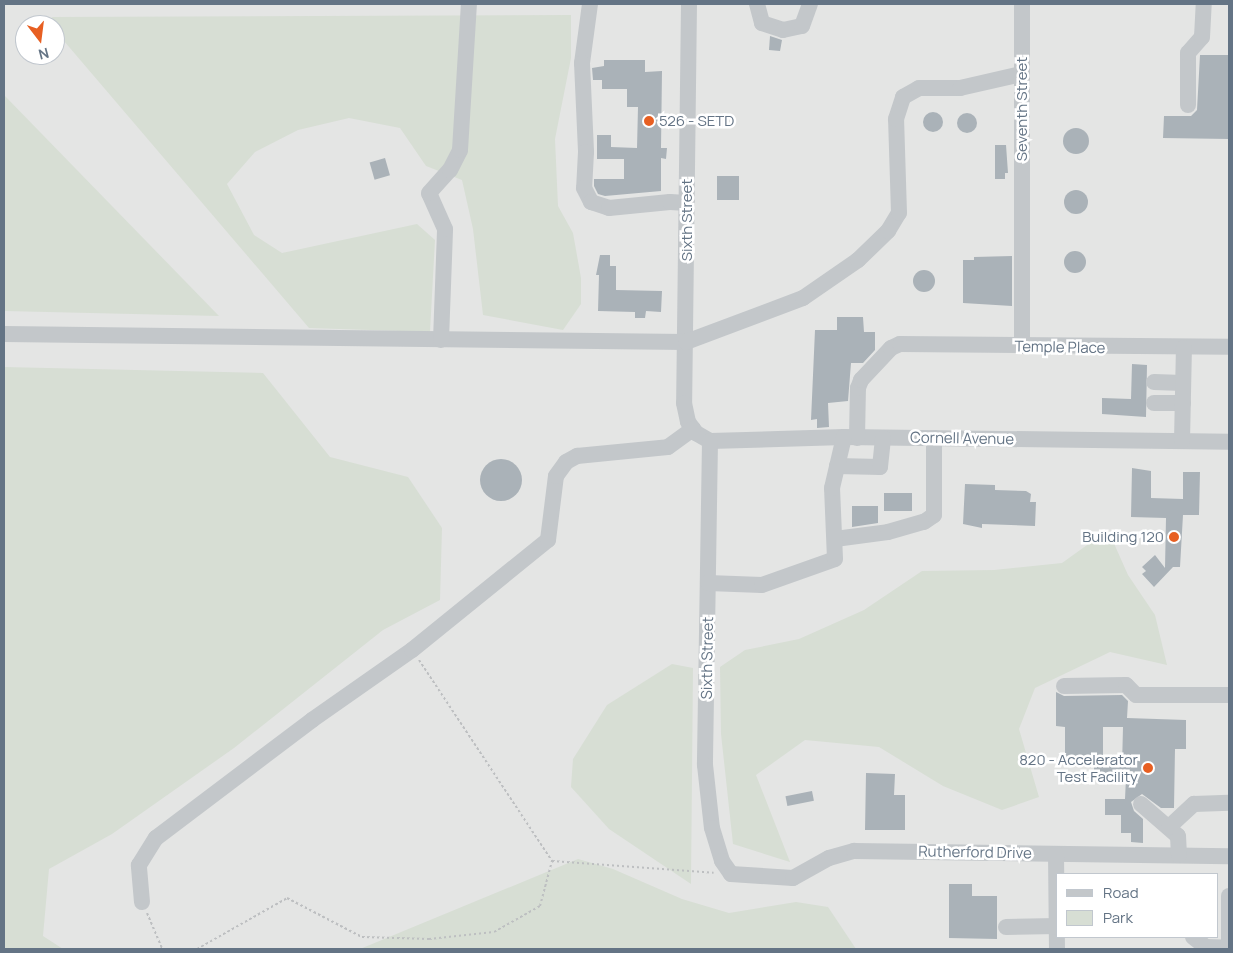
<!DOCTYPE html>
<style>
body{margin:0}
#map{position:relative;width:1233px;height:953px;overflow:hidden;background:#f6f6f3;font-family:Manrope,sans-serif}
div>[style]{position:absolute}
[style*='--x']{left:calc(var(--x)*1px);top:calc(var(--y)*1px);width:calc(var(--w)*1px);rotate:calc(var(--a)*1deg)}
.built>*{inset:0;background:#e4e5e4}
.green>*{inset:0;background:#d7ded4}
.building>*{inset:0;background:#aab2b8;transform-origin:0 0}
.round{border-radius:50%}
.path>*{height:2px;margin-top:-1px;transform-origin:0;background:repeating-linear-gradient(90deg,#bdbfc1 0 2.5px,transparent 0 5px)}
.minor>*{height:16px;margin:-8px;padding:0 8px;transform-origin:8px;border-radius:8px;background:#c3c7ca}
.dots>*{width:14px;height:14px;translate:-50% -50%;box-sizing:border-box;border:2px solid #fff;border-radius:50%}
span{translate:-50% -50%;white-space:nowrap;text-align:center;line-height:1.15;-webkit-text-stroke:5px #fff;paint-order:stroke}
.street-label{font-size:15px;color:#647485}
.poi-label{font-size:15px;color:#647485}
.left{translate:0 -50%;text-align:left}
.right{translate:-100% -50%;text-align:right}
.frame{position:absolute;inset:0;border:5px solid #647485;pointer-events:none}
.legend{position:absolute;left:1056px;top:873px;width:162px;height:65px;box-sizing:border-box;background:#fff;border:1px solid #c1c7ce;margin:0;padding:6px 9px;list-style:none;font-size:15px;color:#647485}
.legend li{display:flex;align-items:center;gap:10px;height:25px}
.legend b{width:25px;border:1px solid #c1c7ce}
.north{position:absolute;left:15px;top:15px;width:50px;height:50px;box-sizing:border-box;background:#fff;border:1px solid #c1c7ce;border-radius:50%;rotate:165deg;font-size:14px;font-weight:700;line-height:20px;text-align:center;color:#647485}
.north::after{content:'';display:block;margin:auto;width:18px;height:22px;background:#e75f22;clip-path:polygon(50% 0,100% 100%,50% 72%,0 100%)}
</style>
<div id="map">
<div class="built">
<div style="clip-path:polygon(evenodd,4px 4px,1229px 4px,1229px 949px,4px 949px,4px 4px,25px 25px,55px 25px,55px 55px,25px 55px,25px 25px,4px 4px,1057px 874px,1217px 874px,1217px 937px,1057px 937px,1057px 874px)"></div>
</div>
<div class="green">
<div style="clip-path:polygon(571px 15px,571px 58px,555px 139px,558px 206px,573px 233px,581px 278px,581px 304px,563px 330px,483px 315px,473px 229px,462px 180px,426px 166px,400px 128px,349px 118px,298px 130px,255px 152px,227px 184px,254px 235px,282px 253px,417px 224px,435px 240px,430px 332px,309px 328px,58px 34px,52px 17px)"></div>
<div style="clip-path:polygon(4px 95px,219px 316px,4px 311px)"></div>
<div style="clip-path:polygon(4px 367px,263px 373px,330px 457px,408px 477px,442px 528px,440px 600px,383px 630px,234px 748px,112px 834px,49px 869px,43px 936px,63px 949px,4px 949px)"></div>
<div style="clip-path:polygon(1108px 530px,1128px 575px,1155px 615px,1167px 665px,1110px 652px,1035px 688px,1019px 729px,1039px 797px,1002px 810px,943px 786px,879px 747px,805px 740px,756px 775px,790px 862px,733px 844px,721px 734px,720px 667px,745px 650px,799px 639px,864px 610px,922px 571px,994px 570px,1062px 563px)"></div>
<div style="clip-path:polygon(672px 664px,693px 668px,691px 884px,609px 829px,571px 787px,573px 759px,607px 705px)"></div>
<div style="clip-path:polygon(578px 859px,613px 869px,682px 899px,729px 913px,796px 902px,828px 907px,856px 949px,360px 949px)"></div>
</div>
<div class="building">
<div style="clip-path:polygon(770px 36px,782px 40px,780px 51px,769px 50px)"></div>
<div style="clip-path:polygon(1200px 55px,1229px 55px,1229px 139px,1163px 138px,1164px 116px,1191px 116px,1197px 110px)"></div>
<div style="clip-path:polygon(604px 60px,645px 60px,645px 72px,662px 71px,661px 148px,667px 148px,666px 159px,661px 158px,661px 191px,605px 196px,598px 194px,594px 186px,594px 179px,624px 179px,624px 159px,597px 159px,597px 135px,611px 135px,611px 147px,637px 148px,638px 107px,627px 107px,627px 89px,602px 89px,602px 80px,593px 80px,592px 68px,604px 66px)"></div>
<div class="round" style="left:923px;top:112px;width:20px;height:20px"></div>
<div class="round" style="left:957px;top:113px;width:20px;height:20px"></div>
<div class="round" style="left:1063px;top:128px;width:26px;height:26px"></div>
<div style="clip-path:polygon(995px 145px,1006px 145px,1008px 173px,1005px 173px,1005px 179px,995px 179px)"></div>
<div style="left:385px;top:158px;width:18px;height:16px;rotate:74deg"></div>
<div style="left:717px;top:176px;width:22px;height:24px"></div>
<div class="round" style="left:1064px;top:190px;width:24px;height:24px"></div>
<div class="round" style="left:1064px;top:251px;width:22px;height:22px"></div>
<div style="clip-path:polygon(600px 255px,610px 255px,610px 266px,616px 266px,616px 290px,662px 291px,661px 312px,646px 311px,645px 318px,635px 318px,635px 312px,598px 311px,599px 275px,596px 275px)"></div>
<div style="clip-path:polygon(1012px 256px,1012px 306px,963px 303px,963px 260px,974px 260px,974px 257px)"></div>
<div class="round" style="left:913px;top:270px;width:22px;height:22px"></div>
<div style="clip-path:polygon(837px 317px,863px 317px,864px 332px,875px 332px,875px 350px,863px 363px,851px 363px,848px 401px,828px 403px,829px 427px,817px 428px,817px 419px,811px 420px,815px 330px,837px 330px)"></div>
<div style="clip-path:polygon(1132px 364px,1147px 365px,1146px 417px,1102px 414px,1102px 398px,1131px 399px)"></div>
<div class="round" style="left:480px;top:459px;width:42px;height:42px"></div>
<div style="clip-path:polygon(1132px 468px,1151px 471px,1151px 498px,1183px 499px,1183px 472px,1200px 472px,1199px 515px,1183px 515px,1180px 567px,1173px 567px,1154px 587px,1142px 574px,1146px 571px,1142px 567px,1155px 555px,1165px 568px,1166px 518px,1131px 517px)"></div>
<div style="clip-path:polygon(965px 484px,995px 485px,995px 490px,1026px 491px,1031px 494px,1030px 502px,1036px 502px,1035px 526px,982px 524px,982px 528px,963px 524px)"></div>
<div style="left:884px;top:493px;width:28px;height:18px"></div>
<div style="clip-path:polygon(852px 506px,878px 506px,878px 523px,852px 527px)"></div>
<div style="clip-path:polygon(1056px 692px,1064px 696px,1122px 695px,1128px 701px,1127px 718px,1186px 720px,1186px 749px,1175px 749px,1174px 808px,1161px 808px,1142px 794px,1131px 802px,1134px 811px,1143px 819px,1143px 843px,1131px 842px,1131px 833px,1121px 833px,1121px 815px,1105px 815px,1105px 799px,1125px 799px,1126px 778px,1094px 777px,1094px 766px,1122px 766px,1123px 727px,1103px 727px,1103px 759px,1065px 758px,1065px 727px,1056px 726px)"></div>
<div style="clip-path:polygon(866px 773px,895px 774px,894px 795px,905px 795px,905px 830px,865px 830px)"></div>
<div style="left:812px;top:791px;width:10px;height:27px;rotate:79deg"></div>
<div style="clip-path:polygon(949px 884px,972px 884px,972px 896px,997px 896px,997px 939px,949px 938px)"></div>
</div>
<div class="path">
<div style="--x:419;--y:660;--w:241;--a:56.5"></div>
<div style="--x:552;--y:861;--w:162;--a:4.2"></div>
<div style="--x:147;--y:913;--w:39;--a:67"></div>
<div style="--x:197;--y:949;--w:103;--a:-29.5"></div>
<div style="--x:287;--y:898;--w:85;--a:27.5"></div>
<div style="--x:362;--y:937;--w:67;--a:1.7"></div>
<div style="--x:429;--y:939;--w:65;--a:-6.1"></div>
<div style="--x:494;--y:932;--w:53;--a:-29.5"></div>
<div style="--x:540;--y:906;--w:47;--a:-75.1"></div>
</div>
<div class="minor">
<div style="--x:590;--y:4;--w:60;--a:97.7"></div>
<div style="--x:582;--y:63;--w:89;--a:87.4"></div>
<div style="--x:586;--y:152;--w:36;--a:93"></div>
<div style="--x:584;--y:188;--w:16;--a:63"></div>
<div style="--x:591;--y:202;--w:19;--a:18"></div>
<div style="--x:609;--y:208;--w:61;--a:-5.6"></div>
<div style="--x:670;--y:202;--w:17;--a:3"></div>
<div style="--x:689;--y:4;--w:399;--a:90.7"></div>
<div style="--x:684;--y:403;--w:19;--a:78"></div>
<div style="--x:688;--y:422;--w:14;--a:54"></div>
<div style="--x:696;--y:433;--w:16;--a:30"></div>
<div style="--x:710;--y:441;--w:134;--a:-1.7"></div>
<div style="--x:844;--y:437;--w:385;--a:0.7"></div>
<div style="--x:757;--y:4;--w:20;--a:75"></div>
<div style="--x:762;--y:23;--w:22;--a:18"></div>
<div style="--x:783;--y:30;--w:19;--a:-12"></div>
<div style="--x:802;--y:26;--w:23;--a:-70"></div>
<div style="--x:1188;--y:105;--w:52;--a:-90"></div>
<div style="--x:1188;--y:53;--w:21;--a:-49"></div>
<div style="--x:1202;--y:37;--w:33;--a:-87"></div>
<div style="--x:4;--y:334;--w:682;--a:0.67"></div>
<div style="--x:686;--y:342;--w:125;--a:-20.6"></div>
<div style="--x:803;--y:298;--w:67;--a:-34.6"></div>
<div style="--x:858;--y:260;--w:42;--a:-44"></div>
<div style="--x:888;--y:231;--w:21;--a:-59"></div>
<div style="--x:899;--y:213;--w:94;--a:-91.8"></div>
<div style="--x:896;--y:119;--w:23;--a:-72"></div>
<div style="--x:903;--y:97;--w:18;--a:-29"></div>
<div style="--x:919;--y:88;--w:41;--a:0"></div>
<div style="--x:960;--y:88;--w:63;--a:-12.9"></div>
<div style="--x:441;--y:340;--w:111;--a:-87.9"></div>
<div style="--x:445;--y:229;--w:39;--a:-114"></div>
<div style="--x:429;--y:193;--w:31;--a:-48"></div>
<div style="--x:450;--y:170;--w:22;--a:-63"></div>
<div style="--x:460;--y:150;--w:146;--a:-86.5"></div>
<div style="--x:1022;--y:346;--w:342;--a:-90"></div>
<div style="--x:1154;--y:382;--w:29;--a:2"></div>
<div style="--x:1154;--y:403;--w:29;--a:0"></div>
<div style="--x:857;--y:438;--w:50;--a:-88.9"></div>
<div style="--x:858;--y:388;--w:9;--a:-69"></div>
<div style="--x:861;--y:380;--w:44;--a:-46.8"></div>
<div style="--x:891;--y:348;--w:10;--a:-24"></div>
<div style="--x:900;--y:344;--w:329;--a:0.5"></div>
<div style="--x:710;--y:441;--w:324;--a:90.9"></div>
<div style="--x:705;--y:765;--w:63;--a:83.7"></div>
<div style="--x:712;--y:828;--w:34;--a:73"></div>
<div style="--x:722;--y:861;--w:16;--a:55"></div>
<div style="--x:731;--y:874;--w:62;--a:3.7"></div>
<div style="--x:793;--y:878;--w:41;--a:-29.1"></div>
<div style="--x:829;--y:858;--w:26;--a:-16"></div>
<div style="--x:854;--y:851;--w:375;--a:0.8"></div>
<div style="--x:1182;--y:441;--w:93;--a:-88.8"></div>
<div style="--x:837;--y:466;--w:43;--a:1.3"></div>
<div style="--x:880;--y:467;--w:29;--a:-84"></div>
<div style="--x:835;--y:539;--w:53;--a:-7.5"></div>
<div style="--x:888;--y:532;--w:37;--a:-16"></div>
<div style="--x:924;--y:522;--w:12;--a:-35"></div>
<div style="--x:934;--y:515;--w:77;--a:-90"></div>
<div style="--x:708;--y:583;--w:54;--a:2.1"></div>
<div style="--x:762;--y:585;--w:77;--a:-19.6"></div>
<div style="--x:835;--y:559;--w:71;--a:-92.4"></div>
<div style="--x:832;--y:488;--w:52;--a:-76.8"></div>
<div style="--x:1064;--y:686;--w:62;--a:-0.9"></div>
<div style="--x:1126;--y:685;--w:14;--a:45"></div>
<div style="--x:1136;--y:695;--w:93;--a:0"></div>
<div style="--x:1141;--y:804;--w:49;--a:40.9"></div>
<div style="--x:1178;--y:836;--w:19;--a:87"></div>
<div style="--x:1169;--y:827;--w:34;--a:-43"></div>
<div style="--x:1194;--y:804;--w:35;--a:-2"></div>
<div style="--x:1056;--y:854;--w:95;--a:89.4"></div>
<div style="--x:142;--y:902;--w:37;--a:-95"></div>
<div style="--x:139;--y:865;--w:32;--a:-58"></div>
<div style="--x:156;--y:838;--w:196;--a:-37.1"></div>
<div style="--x:312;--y:720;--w:122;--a:-35"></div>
<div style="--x:412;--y:650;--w:175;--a:-39"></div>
<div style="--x:548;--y:540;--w:64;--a:-82.9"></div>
<div style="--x:556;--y:476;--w:17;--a:-54"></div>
<div style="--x:566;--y:462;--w:13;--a:-29"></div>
<div style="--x:577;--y:456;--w:91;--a:-5.6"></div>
<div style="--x:668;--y:447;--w:31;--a:-36"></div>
<div style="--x:1006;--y:927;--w:51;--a:-1.1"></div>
<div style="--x:1193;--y:937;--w:16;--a:38"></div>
<div style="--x:1206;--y:947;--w:23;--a:2"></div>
<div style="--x:1229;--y:949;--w:53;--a:-90"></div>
</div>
<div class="dots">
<div style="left:649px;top:121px;background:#e75f22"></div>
<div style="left:1174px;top:537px;background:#e75f22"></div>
<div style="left:1148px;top:768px;background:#e75f22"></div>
</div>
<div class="street-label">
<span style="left:1022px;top:109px;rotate:-90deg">Seventh Street</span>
<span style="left:687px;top:220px;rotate:-90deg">Sixth Street</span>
<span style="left:1060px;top:347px;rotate:1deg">Temple Place</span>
<span style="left:962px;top:438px;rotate:1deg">Cornell Avenue</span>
<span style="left:707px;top:658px;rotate:-89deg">Sixth Street</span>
<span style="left:975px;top:852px;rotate:1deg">Rutherford Drive</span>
</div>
<div class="poi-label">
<span class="left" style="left:659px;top:121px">526 - SETD</span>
<span class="right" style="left:1164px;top:537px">Building 120</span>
<span class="right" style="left:1138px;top:768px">820 - Accelerator<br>Test Facility</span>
</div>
<div class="frame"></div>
<ul class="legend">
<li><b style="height:6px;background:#c3c7ca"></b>Road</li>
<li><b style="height:14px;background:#d7ded4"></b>Park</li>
</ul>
<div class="north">N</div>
</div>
